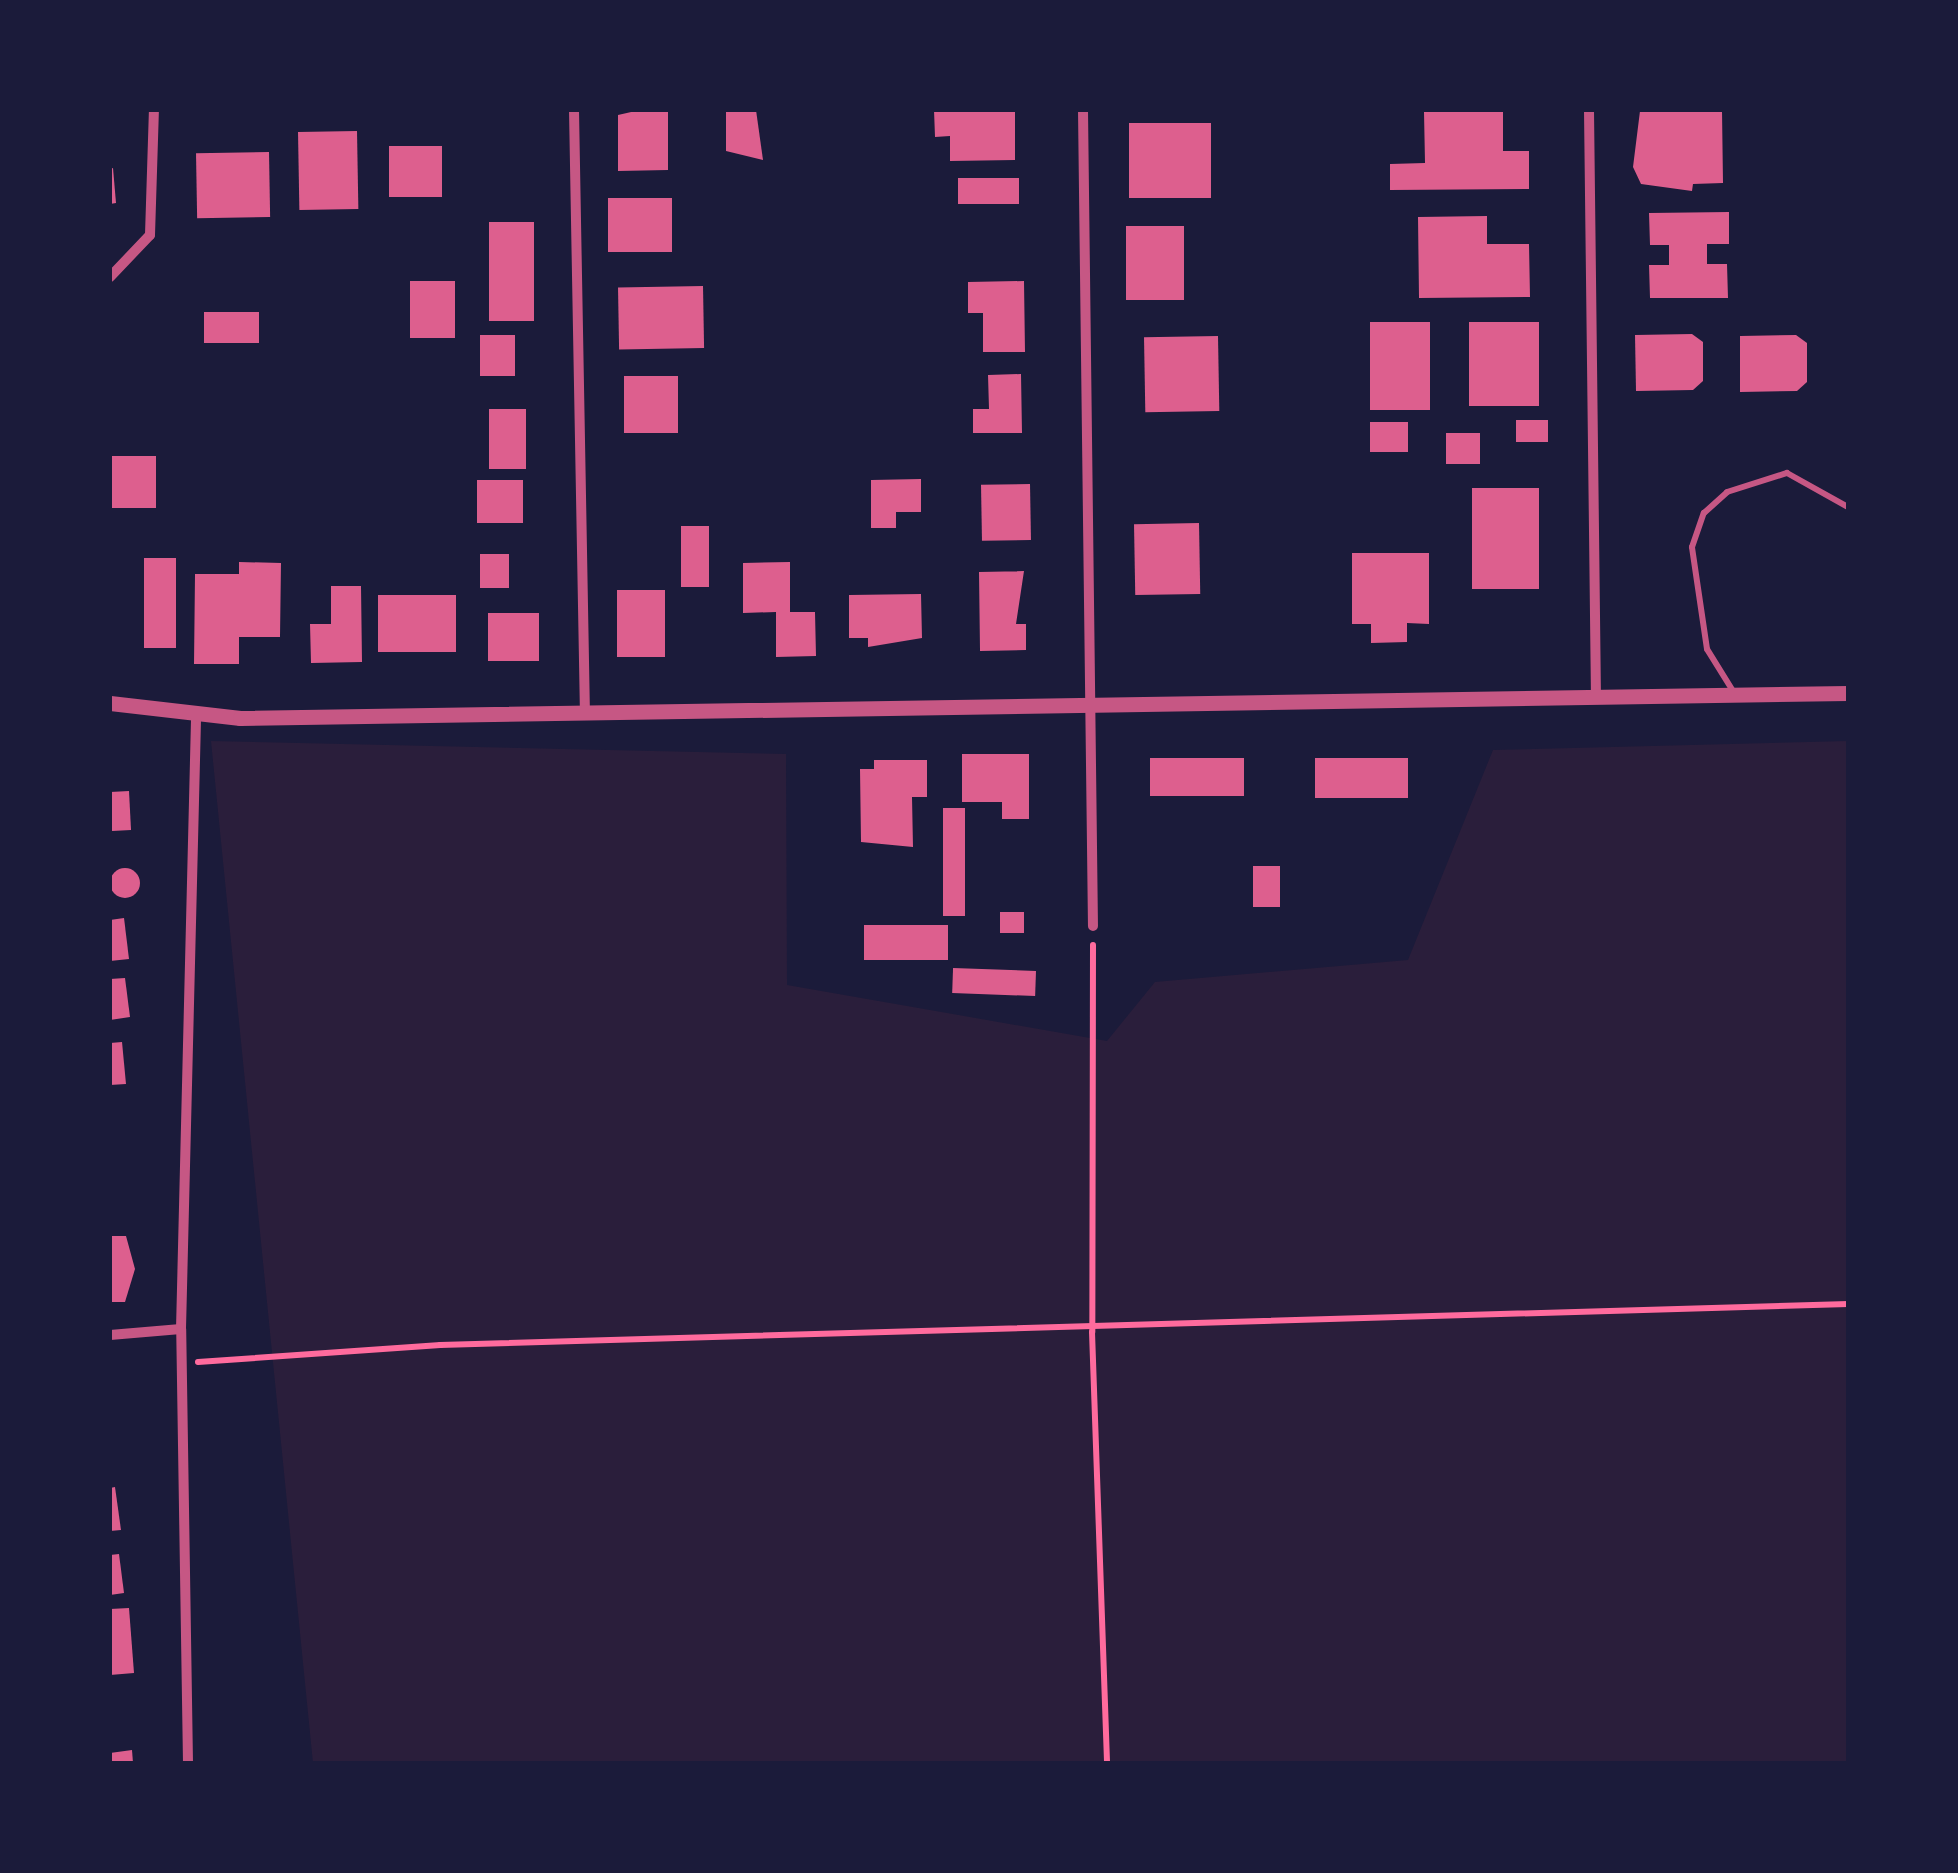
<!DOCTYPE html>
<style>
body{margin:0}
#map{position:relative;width:1958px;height:1873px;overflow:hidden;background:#1b1b3a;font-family:"Noto Sans",sans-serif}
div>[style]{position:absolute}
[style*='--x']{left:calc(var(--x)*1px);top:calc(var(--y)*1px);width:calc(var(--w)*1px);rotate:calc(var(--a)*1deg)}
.green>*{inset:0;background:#2a1e3b}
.building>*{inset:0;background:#dd5f8e;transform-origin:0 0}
.round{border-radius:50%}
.path>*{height:6px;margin:-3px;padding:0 3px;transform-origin:3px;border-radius:3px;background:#ff6b9d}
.service>*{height:6px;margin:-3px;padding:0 3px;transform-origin:3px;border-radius:3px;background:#c65784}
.minor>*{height:10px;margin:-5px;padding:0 5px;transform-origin:5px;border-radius:5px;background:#c65784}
.tertiary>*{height:15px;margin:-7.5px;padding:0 7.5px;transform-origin:7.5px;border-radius:7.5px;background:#c65784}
span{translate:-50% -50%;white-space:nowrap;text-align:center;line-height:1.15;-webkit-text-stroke:8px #1b1b3a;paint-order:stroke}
.frame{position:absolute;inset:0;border:112px solid #1b1b3a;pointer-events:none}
</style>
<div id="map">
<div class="green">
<div style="clip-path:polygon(211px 741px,786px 754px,787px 985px,1107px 1041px,1155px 982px,1408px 960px,1493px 750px,1848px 741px,1848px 1763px,313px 1763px)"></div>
</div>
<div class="building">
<div style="clip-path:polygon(640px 110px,668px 110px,668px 170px,618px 171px,618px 115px)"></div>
<div style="clip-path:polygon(726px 110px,756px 110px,763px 160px,726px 151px)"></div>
<div style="clip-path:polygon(934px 110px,1015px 110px,1015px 160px,950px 161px,950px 136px,935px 137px)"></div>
<div style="clip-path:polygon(1722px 110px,1723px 183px,1693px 184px,1692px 191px,1641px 184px,1633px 167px,1640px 111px)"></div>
<div style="clip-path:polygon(1503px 111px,1503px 151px,1529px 151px,1529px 189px,1390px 190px,1390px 164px,1425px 163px,1424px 112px)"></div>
<div style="left:1129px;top:123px;width:82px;height:75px"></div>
<div style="left:357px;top:131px;width:78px;height:59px;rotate:89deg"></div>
<div style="left:389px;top:146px;width:53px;height:51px"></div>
<div style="left:269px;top:152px;width:65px;height:73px;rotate:89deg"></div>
<div style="clip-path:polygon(113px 168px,116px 203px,110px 204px,110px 169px)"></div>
<div style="left:1019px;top:178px;width:26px;height:61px;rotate:90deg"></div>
<div style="left:672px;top:198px;width:54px;height:64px;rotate:90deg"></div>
<div style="clip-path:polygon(1729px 212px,1729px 244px,1707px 244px,1707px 264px,1727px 264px,1728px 298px,1650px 298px,1649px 265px,1669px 265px,1669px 245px,1650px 245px,1649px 213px)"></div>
<div style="clip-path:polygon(1487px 216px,1487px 244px,1529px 244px,1530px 297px,1419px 298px,1418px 217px)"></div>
<div style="left:534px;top:222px;width:99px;height:45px;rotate:90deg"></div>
<div style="left:1126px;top:226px;width:58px;height:74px"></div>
<div style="left:410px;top:281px;width:45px;height:57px"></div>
<div style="clip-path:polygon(1024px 281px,1025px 352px,983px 352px,983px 313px,968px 313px,968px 282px)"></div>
<div style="left:703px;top:286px;width:62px;height:85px;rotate:89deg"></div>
<div style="left:259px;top:312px;width:31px;height:55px;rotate:90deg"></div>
<div style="left:1370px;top:322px;width:60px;height:88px"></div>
<div style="left:1469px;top:322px;width:70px;height:84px"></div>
<div style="clip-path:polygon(1692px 334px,1703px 342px,1703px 381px,1693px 390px,1636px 391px,1635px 335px)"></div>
<div style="left:515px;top:335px;width:41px;height:35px;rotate:90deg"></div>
<div style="clip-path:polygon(1796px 335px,1807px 343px,1807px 382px,1797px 391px,1740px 392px,1740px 336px)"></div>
<div style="left:1218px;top:336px;width:75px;height:74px;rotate:89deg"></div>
<div style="clip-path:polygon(1021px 374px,1022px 433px,973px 433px,973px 409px,989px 409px,988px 375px)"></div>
<div style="left:624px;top:376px;width:54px;height:57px"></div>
<div style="left:526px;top:409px;width:60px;height:37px;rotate:90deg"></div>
<div style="left:1516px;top:420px;width:32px;height:22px"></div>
<div style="left:1408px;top:422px;width:30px;height:38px;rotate:90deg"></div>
<div style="left:1446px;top:433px;width:34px;height:31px"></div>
<div style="left:156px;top:456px;width:52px;height:46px;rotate:90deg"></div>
<div style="clip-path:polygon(921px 479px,921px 512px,896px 512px,896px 528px,871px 528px,871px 480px)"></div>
<div style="left:477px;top:480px;width:46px;height:43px"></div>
<div style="left:1030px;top:484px;width:56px;height:49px;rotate:89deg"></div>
<div style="left:1472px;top:488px;width:67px;height:101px"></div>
<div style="left:1199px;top:523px;width:71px;height:65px;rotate:89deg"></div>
<div style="left:709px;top:526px;width:61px;height:28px;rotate:90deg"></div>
<div style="clip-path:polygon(1352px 553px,1429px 553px,1429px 624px,1407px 623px,1407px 642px,1371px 643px,1371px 624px,1352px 624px)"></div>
<div style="left:480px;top:554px;width:29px;height:34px"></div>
<div style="left:144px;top:558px;width:32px;height:90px"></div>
<div style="clip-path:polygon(239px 562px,281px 563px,280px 637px,239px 637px,239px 664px,194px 664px,195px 574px,239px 574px)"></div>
<div style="clip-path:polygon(790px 562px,790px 612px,815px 612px,816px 656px,776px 657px,776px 612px,743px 613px,743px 563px)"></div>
<div style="clip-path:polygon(1024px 571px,1016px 624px,1026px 624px,1026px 650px,980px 651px,979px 572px)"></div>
<div style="clip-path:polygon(331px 586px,361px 586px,362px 662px,311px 663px,310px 624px,331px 624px)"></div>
<div style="left:617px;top:590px;width:48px;height:67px"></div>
<div style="clip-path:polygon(921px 594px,922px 638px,868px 647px,868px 638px,849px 638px,849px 595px)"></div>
<div style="left:378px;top:595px;width:78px;height:57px"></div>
<div style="left:539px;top:613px;width:48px;height:51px;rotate:90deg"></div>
<div style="clip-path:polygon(962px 754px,1029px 754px,1029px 819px,1002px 819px,1002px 802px,962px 802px)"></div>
<div style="left:1244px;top:758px;width:38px;height:94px;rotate:90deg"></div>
<div style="left:1408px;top:758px;width:40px;height:93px;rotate:90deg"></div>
<div style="clip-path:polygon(874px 760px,927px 760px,927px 797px,912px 797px,913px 847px,861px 842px,860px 769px,874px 769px)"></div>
<div style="left:129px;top:791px;width:39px;height:19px;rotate:87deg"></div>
<div style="left:943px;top:808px;width:22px;height:108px"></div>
<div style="left:1253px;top:866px;width:27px;height:41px"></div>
<div class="round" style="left:110px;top:868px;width:30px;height:30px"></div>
<div style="left:1024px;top:912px;width:21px;height:24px;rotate:90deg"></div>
<div style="clip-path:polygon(124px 918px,129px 959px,110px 961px,110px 920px)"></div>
<div style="left:864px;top:925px;width:84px;height:35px"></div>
<div style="left:1036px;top:971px;width:25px;height:83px;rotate:92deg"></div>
<div style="clip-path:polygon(125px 978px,130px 1017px,110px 1020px,110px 979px)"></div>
<div style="clip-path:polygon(122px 1042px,126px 1084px,110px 1085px,110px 1043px)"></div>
<div style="clip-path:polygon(110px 1236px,126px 1236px,135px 1269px,125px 1302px,110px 1302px)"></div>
<div style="clip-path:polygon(115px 1487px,121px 1530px,110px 1531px,110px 1488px)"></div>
<div style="clip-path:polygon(119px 1554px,124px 1593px,110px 1595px,110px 1555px)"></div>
<div style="clip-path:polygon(129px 1608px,134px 1673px,110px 1675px,110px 1609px)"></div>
<div style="clip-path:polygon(132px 1750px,133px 1763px,110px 1763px,110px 1753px)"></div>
</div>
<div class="path">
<div style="--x:1093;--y:945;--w:387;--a:90.1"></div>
<div style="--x:1092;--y:1332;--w:431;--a:88"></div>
<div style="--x:198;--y:1362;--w:243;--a:-4"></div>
<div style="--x:440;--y:1345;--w:1409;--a:-1.67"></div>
</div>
<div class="service">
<div style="--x:1733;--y:691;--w:49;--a:-121.8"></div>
<div style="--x:1707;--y:649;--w:103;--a:-98.4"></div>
<div style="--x:1692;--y:547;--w:36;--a:-71"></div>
<div style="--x:1704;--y:513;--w:31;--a:-42"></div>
<div style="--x:1727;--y:492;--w:63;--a:-17.6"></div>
<div style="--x:1787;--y:473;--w:70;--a:29.1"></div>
</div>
<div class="minor">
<div style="--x:574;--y:110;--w:605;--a:88.96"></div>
<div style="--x:1083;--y:110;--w:816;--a:89.3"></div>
<div style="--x:1589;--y:110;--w:589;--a:89.32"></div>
<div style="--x:110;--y:277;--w:58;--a:-46.4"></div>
<div style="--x:150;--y:235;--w:125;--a:-88.2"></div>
<div style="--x:110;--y:1335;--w:71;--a:-4.8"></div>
<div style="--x:188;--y:1763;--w:434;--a:-90.9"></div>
<div style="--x:181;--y:1329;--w:611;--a:-88.59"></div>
</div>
<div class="tertiary">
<div style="--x:110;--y:703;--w:131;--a:6.6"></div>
<div style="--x:240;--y:718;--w:1608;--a:-0.89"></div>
</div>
<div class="frame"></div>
</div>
